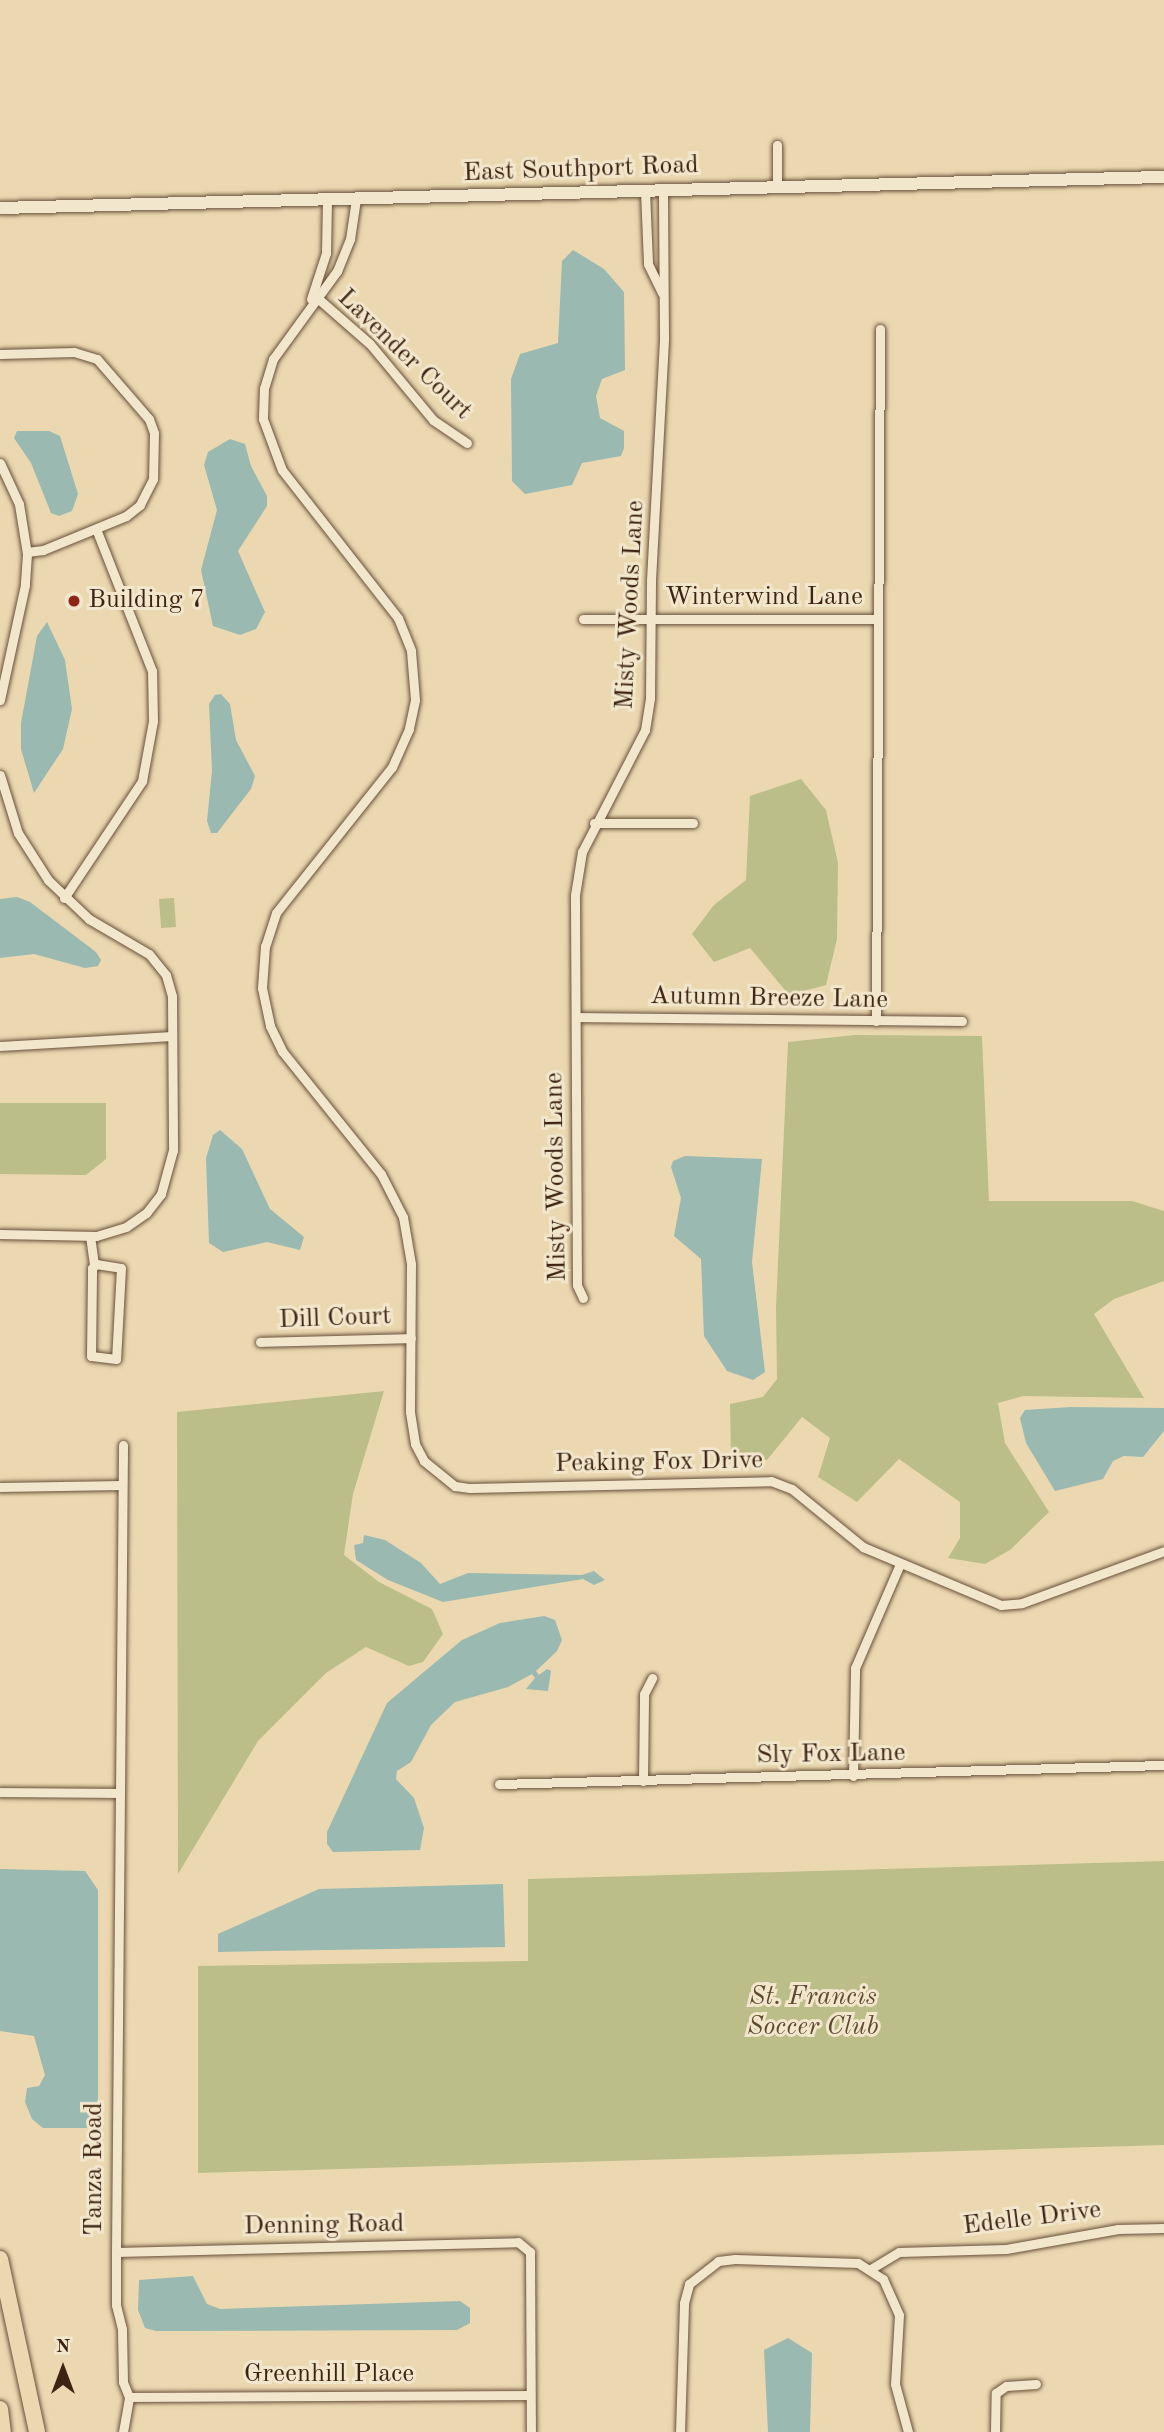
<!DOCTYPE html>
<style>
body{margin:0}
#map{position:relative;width:1164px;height:2432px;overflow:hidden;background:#ebd8b1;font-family:"Old Standard TT",serif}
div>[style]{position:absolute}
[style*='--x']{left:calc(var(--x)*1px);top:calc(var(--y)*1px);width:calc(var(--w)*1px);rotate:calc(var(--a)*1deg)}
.green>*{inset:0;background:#bbbe89;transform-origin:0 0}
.water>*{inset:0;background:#99b9b1}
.roads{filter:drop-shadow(0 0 2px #69503a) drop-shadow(0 0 2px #69503a)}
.street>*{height:9px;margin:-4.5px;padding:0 4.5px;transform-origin:4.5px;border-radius:4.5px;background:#f2e6cc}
.secondary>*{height:12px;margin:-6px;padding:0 6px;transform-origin:6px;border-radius:6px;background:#f2e6cc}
.highway>*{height:16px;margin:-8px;padding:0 8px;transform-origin:8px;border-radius:8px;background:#ebd8b1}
.dots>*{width:19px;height:19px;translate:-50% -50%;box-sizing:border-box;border:4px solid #f2e6cc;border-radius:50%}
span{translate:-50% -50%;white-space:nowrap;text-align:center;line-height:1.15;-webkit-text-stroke:6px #f2e6cc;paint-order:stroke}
.street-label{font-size:26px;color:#3e2312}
.poi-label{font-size:26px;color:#3e2312}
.left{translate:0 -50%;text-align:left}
.park-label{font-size:26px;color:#5d4a30;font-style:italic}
.north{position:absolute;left:28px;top:2334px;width:70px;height:70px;-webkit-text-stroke:5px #f2e6cc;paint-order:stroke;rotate:0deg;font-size:19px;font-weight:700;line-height:28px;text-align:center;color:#3e2312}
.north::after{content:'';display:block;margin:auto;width:24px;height:32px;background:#3e2312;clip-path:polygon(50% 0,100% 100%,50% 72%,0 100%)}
</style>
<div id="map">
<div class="green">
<div style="clip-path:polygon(801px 779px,826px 810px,838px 863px,837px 939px,826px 985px,789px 995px,750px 948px,714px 962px,692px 934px,714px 905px,746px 880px,750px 796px)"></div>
<div style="left:174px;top:898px;width:29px;height:15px;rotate:86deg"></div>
<div style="clip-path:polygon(855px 1035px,982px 1036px,989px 1201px,1132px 1201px,1164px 1211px,1164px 1281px,1114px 1299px,1094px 1314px,1144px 1398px,1023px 1396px,998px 1403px,1005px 1443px,1049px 1512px,1010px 1550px,985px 1564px,948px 1558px,960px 1538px,960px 1502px,899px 1459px,857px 1502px,818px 1477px,830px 1438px,802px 1417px,767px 1460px,731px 1458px,730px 1404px,763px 1397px,777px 1379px,776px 1307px,788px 1042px)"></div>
<div style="clip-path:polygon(0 1103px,106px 1103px,106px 1159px,86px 1175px,0 1174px)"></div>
<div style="clip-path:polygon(384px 1391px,353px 1494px,344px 1555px,379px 1582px,432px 1609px,443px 1634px,423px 1662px,409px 1666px,366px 1647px,326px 1673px,258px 1741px,178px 1874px,177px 1412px)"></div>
<div style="clip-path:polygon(1164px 1861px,1164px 2145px,198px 2173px,198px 1966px,528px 1961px,528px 1879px)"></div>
</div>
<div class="water">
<div style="clip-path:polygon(573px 250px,604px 269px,624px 292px,625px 370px,602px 379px,596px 396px,600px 418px,624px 431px,624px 448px,621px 456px,582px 463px,572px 485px,525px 494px,512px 481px,511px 379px,520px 354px,558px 343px,562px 261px)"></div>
<div style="clip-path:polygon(17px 431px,49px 431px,60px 436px,78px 494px,72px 511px,59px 516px,51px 513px,31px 463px,14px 438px)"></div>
<div style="clip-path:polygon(230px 439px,245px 444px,251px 466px,267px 496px,267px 506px,238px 551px,265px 612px,256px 629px,240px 635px,213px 626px,201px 570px,217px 510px,204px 465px,208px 452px)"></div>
<div style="clip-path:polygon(47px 622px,65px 660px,72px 709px,63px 749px,34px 793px,21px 749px,21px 723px,37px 636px)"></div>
<div style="clip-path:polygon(221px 694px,230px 704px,236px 740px,255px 776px,251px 789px,217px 833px,211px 833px,207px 821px,212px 771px,209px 704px,215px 695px)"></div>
<div style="clip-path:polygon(17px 897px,30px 902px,96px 952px,101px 960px,98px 966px,85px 968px,34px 954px,0 958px,0 899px)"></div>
<div style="clip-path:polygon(220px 1130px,242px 1149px,270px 1209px,304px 1237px,300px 1250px,267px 1242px,223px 1252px,209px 1243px,206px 1158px,213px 1135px)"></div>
<div style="clip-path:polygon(685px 1156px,762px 1159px,752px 1262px,765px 1372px,753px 1380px,727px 1371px,704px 1336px,701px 1259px,674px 1236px,681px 1198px,671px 1167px,673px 1161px)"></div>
<div style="clip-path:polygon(1071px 1407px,1164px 1408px,1164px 1431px,1143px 1457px,1124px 1456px,1113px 1461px,1103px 1479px,1055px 1491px,1026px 1443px,1020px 1418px,1025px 1410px)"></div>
<div style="clip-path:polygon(364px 1535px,385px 1540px,421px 1563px,440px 1584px,468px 1573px,582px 1575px,594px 1571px,605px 1580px,594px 1585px,583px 1579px,443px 1602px,388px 1580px,356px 1560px,354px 1545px,363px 1543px)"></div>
<div style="clip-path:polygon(544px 1616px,555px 1620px,562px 1640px,557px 1651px,536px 1671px,539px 1675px,547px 1669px,551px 1671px,548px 1691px,526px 1689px,535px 1678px,532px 1674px,508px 1687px,455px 1702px,431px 1725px,411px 1762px,397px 1771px,396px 1779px,414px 1798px,424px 1828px,420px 1850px,333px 1852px,327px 1844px,327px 1832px,387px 1703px,462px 1640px,500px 1623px)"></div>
<div style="clip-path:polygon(0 1869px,85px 1871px,98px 1890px,98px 2120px,86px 2128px,43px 2128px,32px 2119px,25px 2102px,27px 2088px,39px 2086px,45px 2075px,34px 2036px,0 2031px)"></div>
<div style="clip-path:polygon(503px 1884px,505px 1947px,218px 1952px,218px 1934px,319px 1889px)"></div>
<div style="clip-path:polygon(193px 2276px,207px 2304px,220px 2309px,460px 2301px,470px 2308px,470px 2323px,457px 2330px,156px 2331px,145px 2328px,138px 2310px,139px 2280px)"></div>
<div style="clip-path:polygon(788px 2338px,812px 2353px,810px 2432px,768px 2432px,764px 2350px)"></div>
</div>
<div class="roads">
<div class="street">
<div style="--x:777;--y:145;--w:42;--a:90"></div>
<div style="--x:645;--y:191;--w:73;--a:87.6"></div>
<div style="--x:648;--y:264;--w:32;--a:64"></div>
<div style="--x:356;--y:199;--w:40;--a:98.5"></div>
<div style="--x:350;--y:239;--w:35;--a:112"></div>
<div style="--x:337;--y:271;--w:109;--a:126"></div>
<div style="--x:273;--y:359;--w:30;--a:107"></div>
<div style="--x:264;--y:388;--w:31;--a:92"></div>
<div style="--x:263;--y:419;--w:54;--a:69.6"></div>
<div style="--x:282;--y:470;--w:188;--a:51.9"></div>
<div style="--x:398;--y:618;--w:35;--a:68"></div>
<div style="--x:411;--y:651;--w:49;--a:85.3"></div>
<div style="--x:415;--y:700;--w:30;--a:102"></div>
<div style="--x:409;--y:729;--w:42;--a:114.1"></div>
<div style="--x:392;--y:767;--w:186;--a:128.5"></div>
<div style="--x:276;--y:913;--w:35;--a:108"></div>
<div style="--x:265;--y:946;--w:42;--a:94.1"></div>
<div style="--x:262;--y:988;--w:39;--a:78"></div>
<div style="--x:270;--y:1026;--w:28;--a:64"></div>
<div style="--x:282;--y:1051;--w:158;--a:51.2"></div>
<div style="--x:381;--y:1174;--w:48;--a:62.9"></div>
<div style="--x:403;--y:1217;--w:48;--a:80.3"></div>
<div style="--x:411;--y:1264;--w:148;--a:90.4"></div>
<div style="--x:410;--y:1412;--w:32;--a:81"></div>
<div style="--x:415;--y:1444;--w:19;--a:62"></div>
<div style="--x:424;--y:1461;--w:40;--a:39"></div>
<div style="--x:455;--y:1486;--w:15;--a:8"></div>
<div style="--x:470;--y:1488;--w:301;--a:-1.3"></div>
<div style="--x:771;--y:1481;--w:22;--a:21"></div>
<div style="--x:792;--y:1489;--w:92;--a:39.2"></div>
<div style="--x:863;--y:1547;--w:150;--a:22.8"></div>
<div style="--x:1001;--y:1605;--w:21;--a:-5"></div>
<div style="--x:1022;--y:1603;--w:151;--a:-20.1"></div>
<div style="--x:314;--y:295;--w:74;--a:41.2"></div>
<div style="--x:370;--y:344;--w:99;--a:50.3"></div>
<div style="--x:433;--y:420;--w:41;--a:34.1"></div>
<div style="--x:311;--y:299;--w:48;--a:-71.9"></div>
<div style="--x:326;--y:253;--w:54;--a:-88.9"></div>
<div style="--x:0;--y:354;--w:74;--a:-1.5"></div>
<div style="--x:74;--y:352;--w:24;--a:17"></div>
<div style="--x:97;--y:359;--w:79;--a:49.1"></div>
<div style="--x:149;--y:419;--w:15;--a:70"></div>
<div style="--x:154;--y:433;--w:46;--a:91.2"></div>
<div style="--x:153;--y:479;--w:29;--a:117"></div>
<div style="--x:140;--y:505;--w:18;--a:142"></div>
<div style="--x:126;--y:516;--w:90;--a:157.7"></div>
<div style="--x:43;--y:550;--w:16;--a:173"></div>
<div style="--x:0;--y:463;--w:45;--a:65.1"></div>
<div style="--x:19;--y:504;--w:51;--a:80.9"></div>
<div style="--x:27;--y:554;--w:31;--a:94"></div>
<div style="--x:25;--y:585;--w:118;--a:102.3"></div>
<div style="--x:583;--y:619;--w:294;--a:0"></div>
<div style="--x:0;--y:775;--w:61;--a:72.8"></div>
<div style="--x:18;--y:833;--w:56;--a:57.4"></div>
<div style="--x:48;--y:880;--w:57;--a:43.6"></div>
<div style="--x:89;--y:919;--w:69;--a:30.3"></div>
<div style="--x:149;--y:954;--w:27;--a:51"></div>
<div style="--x:166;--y:975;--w:22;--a:74"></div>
<div style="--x:172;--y:996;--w:154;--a:89.6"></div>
<div style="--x:173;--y:1150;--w:46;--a:105.3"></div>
<div style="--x:161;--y:1194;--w:24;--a:128"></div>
<div style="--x:146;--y:1213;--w:24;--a:145"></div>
<div style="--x:126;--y:1227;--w:31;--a:163"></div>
<div style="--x:96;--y:1236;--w:96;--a:-178.8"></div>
<div style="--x:594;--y:823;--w:99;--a:0"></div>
<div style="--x:64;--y:898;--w:141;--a:-56.3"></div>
<div style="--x:142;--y:781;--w:61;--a:-79.6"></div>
<div style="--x:153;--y:721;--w:50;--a:-91.1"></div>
<div style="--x:152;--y:671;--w:153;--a:-111.5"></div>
<div style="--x:576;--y:1017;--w:386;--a:0.6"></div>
<div style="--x:876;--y:1021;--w:692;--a:-89.67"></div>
<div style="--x:0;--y:1046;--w:172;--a:-3.3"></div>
<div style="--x:90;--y:1236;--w:29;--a:82"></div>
<div style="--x:96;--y:1264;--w:25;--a:9"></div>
<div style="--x:121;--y:1268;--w:91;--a:93.1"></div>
<div style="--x:116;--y:1359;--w:25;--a:-173"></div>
<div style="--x:91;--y:1356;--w:88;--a:-89.3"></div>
<div style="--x:92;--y:1268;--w:6;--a:-45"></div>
<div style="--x:583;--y:1298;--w:14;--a:-115"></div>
<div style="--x:577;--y:1285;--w:390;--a:-90.3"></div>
<div style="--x:575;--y:895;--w:44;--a:-80.8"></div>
<div style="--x:582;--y:852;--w:137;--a:-62.7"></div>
<div style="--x:645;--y:730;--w:32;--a:-81"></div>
<div style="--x:650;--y:698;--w:118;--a:-89.5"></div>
<div style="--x:651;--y:580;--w:242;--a:-86.9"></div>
<div style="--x:664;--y:338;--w:148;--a:-90.4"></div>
<div style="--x:260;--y:1342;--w:151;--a:-1.5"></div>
<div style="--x:0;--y:1487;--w:122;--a:-0.9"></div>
<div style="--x:853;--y:1776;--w:108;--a:-88.9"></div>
<div style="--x:855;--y:1668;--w:113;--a:-66.6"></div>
<div style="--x:643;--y:1781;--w:87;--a:-89.3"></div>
<div style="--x:644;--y:1694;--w:18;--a:-63"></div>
<div style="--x:499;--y:1784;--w:665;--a:-1.64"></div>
<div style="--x:0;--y:1792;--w:119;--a:0.5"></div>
<div style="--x:116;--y:2252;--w:402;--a:-1.4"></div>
<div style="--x:518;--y:2242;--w:16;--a:40"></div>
<div style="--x:530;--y:2252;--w:180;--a:89.7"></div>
<div style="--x:869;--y:2270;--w:35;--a:-31"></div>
<div style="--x:899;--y:2252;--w:107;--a:-1.6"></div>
<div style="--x:1006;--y:2249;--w:114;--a:-10.1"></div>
<div style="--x:1118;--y:2229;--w:46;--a:-1.2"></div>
<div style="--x:129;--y:2397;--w:401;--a:-0.3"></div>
<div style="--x:123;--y:2432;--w:36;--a:-80"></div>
<div style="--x:129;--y:2397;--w:16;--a:-112"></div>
<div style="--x:123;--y:2382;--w:53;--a:-91.1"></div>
<div style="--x:122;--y:2329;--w:25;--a:-104"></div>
<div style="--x:116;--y:2305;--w:53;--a:-90"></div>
<div style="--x:116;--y:2252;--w:807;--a:-89.5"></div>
<div style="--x:680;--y:2432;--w:129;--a:-88.2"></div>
<div style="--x:684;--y:2303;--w:20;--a:-75"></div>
<div style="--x:689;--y:2284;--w:37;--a:-38"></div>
<div style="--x:718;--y:2261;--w:17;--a:-7"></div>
<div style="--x:735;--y:2259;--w:123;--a:1.9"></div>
<div style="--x:858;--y:2263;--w:30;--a:33"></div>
<div style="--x:883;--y:2279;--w:39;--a:66"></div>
<div style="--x:899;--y:2315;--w:69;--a:93.3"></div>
<div style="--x:895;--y:2384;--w:50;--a:74.8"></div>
<div style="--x:995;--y:2432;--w:39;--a:-89"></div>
<div style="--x:996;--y:2393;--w:12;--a:-35"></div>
<div style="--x:1006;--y:2386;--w:30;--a:-4"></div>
</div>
<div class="secondary">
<div style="--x:0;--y:208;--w:1164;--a:-1.53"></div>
</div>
<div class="highway">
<div style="--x:0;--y:2259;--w:177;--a:77.9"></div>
<div style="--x:0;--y:2409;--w:23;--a:83"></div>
</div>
</div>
<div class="dots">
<div style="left:74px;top:601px;background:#8f2418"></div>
</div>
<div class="street-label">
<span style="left:581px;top:170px;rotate:-2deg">East Southport Road</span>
<span style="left:404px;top:355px;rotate:44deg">Lavender Court</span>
<span style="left:764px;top:598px">Winterwind Lane</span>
<span style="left:631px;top:605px;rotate:-87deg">Misty Woods Lane</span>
<span style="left:769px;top:999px;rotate:1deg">Autumn Breeze Lane</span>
<span style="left:557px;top:1177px;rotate:-91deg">Misty Woods Lane</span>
<span style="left:335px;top:1319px;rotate:-2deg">Dill Court</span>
<span style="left:659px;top:1463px;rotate:-1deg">Peaking Fox Drive</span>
<span style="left:831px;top:1755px;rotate:-1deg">Sly Fox Lane</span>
<span style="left:95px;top:2169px;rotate:-90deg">Tanza Road</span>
<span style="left:1032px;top:2219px;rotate:-7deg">Edelle Drive</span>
<span style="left:324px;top:2226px;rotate:-1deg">Denning Road</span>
<span style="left:329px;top:2375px">Greenhill Place</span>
</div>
<div class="poi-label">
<span class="left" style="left:88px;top:601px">Building 7</span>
</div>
<div class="park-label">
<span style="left:813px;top:2013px">St. Francis<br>Soccer Club</span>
</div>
<div class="north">N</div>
</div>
